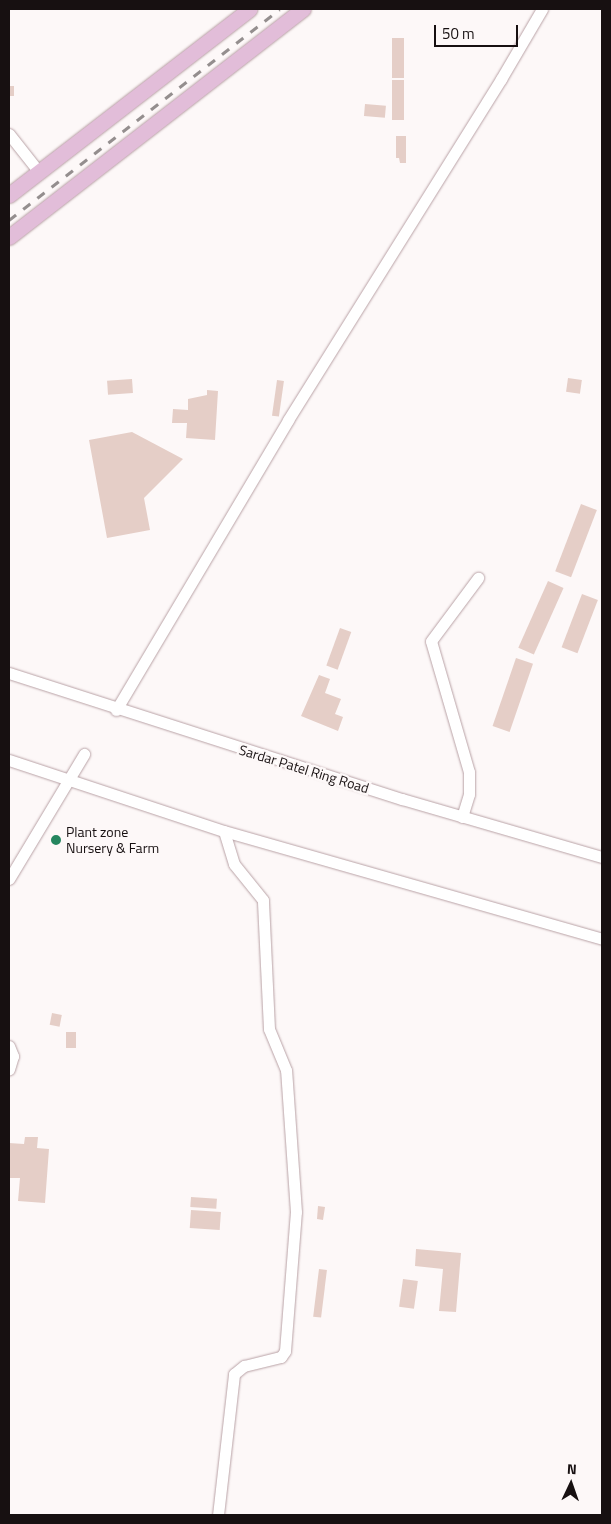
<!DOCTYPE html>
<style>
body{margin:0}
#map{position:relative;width:611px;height:1524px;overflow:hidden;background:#fdf8f8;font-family:"Titillium Web",sans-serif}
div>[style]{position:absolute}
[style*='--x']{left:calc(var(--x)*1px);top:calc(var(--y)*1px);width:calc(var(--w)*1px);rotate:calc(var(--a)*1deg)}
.building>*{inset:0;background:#e5cec7;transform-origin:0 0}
.roads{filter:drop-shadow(0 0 1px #b9a2a6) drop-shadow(0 0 1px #b9a2a6)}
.minor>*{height:11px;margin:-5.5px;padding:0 5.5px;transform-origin:5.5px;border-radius:5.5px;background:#fff}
.major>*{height:15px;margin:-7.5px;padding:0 7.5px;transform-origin:7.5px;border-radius:7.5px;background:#e2bdd9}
.rail>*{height:3px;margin-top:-1.5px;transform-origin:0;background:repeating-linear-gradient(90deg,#948e8e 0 9px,transparent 0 18px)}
.dots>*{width:14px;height:14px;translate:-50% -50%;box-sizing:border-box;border:2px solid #fdf8f8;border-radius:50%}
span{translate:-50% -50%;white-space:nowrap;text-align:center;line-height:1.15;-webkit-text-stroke:4.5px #fdf8f8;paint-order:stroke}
.street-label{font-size:14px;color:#171011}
.poi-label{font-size:14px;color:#171011}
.left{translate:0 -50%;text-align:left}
.frame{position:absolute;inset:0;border:10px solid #171011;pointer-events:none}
.north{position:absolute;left:546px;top:1459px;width:50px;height:50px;-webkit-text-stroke:4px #fdf8f8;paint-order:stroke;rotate:3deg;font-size:14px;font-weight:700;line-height:20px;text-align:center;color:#171011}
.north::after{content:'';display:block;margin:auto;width:18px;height:22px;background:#171011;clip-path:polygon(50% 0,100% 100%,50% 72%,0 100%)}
.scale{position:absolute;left:434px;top:25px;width:84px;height:22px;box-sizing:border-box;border:2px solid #171011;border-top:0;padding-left:6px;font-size:15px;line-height:18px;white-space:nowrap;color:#171011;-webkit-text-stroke:4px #fdf8f8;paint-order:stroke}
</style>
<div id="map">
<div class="building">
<div style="left:392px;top:38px;width:12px;height:40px"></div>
<div style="left:392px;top:80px;width:12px;height:40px"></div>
<div style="left:9px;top:86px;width:5px;height:10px"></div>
<div style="left:365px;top:104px;width:21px;height:12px;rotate:5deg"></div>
<div style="clip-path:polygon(396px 136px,406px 136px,406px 163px,400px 163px,399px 158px,396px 158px)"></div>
<div style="left:568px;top:378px;width:14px;height:14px;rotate:8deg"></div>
<div style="left:132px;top:379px;width:14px;height:25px;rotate:86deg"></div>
<div style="left:277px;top:380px;width:7px;height:36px;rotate:8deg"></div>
<div style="clip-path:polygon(207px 390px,218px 391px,215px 440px,186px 438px,187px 423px,172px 423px,173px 409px,188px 410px,188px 399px,207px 395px)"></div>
<div style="clip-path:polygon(132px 432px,183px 459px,144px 498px,150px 530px,107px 538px,89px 440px)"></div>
<div style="left:581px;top:504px;width:17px;height:72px;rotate:21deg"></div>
<div style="left:548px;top:581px;width:17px;height:73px;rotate:24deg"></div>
<div style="left:582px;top:594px;width:17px;height:57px;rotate:21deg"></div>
<div style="left:340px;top:628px;width:12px;height:40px;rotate:20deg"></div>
<div style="left:516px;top:658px;width:18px;height:72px;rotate:19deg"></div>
<div style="clip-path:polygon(319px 675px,330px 679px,325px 693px,341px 699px,335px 714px,343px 717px,338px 731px,301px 716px)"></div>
<div style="left:52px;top:1013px;width:10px;height:12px;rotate:11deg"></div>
<div style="left:66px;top:1032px;width:10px;height:16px"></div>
<div style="clip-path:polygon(25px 1137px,38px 1137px,37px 1148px,49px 1149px,45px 1203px,18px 1201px,20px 1178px,9px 1178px,9px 1143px,24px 1144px)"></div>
<div style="left:191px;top:1197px;width:26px;height:10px;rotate:4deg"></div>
<div style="clip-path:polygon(318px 1206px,325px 1207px,323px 1220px,317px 1219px)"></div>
<div style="left:191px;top:1210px;width:30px;height:18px;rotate:4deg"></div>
<div style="clip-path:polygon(416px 1249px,461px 1253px,456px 1312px,439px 1311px,443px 1269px,415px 1266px)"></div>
<div style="left:319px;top:1269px;width:8px;height:48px;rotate:7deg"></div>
<div style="left:403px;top:1279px;width:15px;height:28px;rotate:8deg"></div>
</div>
<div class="roads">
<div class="minor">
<div style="--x:9;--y:134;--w:48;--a:51.7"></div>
<div style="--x:9;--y:673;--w:413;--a:17.8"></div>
<div style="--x:402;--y:799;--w:208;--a:16.2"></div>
<div style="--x:116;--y:710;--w:337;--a:-59.3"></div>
<div style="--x:288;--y:420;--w:402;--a:-58"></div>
<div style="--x:501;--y:79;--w:81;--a:-59.6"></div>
<div style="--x:9;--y:760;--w:226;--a:18.3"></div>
<div style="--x:224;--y:831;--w:393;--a:15.9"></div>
<div style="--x:462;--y:817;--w:24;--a:-73"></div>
<div style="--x:469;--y:794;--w:22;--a:-90"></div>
<div style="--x:469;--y:772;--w:136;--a:-106.2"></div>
<div style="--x:431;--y:641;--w:79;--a:-53.3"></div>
<div style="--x:9;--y:879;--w:146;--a:-59"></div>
<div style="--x:9;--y:1046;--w:11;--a:68"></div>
<div style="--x:13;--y:1056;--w:14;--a:107"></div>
<div style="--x:218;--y:1515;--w:142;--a:-83.5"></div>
<div style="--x:234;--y:1374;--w:13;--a:-39"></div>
<div style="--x:244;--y:1366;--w:38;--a:-14"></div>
<div style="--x:281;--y:1357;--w:7;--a:-56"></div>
<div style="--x:285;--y:1351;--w:139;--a:-85.5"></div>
<div style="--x:296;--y:1212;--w:142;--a:-94"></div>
<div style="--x:286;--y:1070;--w:44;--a:-112.5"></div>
<div style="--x:269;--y:1029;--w:129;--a:-92.7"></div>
<div style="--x:263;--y:900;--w:46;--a:-128.9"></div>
<div style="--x:234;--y:864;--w:34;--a:-107"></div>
</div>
<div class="major">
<div style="--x:9;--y:195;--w:304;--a:-37.7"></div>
<div style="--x:9;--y:237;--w:372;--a:-37.8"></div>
</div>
</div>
<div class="rail">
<div style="--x:9;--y:220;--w:343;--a:-37.9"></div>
</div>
<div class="dots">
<div style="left:56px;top:840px;background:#25865f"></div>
</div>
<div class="street-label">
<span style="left:304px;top:769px;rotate:17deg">Sardar Patel Ring Road</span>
</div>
<div class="poi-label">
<span class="left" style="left:66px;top:840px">Plant zone<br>Nursery &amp; Farm</span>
</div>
<div class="frame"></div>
<div class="north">N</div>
<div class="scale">50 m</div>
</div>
